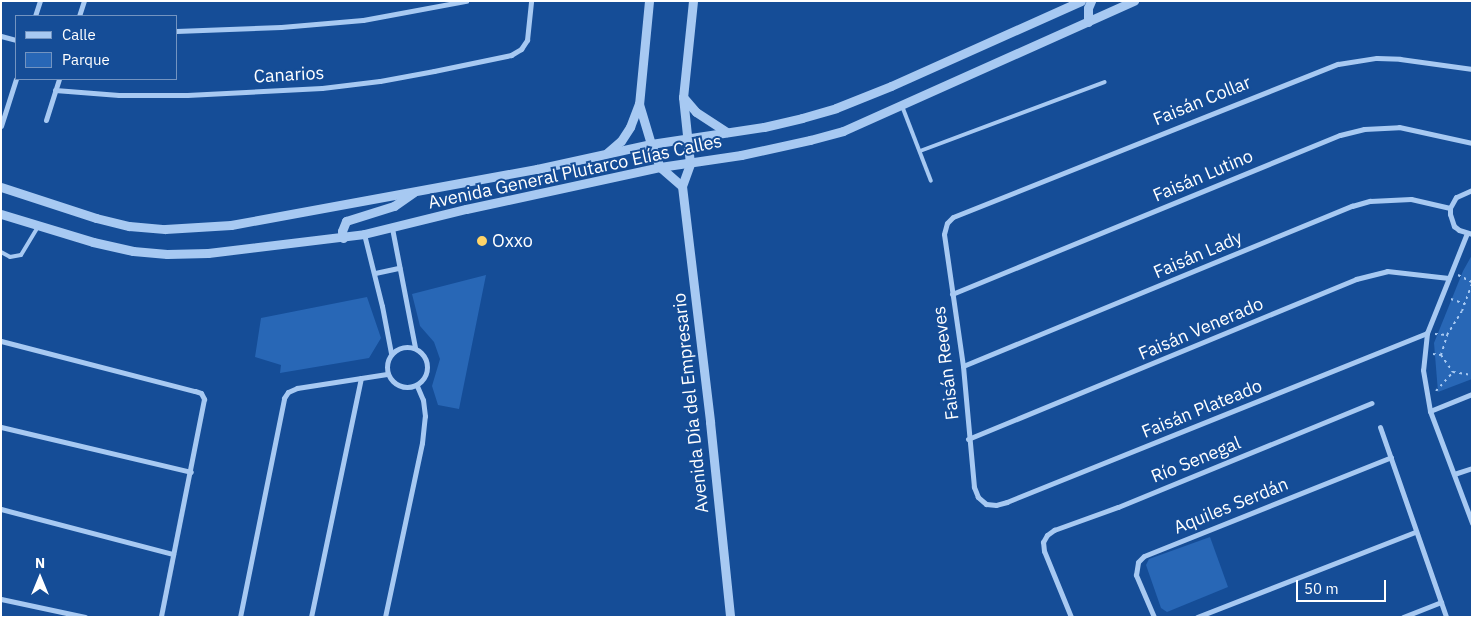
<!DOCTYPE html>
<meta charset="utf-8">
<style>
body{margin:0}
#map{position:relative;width:1473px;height:618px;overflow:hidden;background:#154d97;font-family:"IBM Plex Sans",sans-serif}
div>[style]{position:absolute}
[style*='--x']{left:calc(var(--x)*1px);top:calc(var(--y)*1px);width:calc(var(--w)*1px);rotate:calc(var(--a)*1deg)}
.green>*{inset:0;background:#2867b6}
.path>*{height:2px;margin-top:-1px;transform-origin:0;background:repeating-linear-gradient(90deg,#a7c9f2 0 2.5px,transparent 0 6.5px)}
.service>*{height:4px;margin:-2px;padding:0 2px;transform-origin:2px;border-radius:2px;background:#a7c9f2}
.minor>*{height:5px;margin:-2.5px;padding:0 2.5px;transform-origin:2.5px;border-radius:2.5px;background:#a7c9f2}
.minor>.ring{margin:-2.5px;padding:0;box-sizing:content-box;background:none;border:5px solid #a7c9f2;border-radius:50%}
.tertiary>*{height:9px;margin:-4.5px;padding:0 4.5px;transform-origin:4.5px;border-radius:4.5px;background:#a7c9f2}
.dots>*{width:14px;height:14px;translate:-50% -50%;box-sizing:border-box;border:2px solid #154d97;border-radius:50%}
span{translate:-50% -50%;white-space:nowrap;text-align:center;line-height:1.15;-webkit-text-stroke:4px #154d97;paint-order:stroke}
.street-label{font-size:18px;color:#fff}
.poi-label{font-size:18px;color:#fff}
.left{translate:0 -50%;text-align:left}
.frame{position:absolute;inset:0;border:2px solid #fff;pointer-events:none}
.legend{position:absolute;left:15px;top:15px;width:162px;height:65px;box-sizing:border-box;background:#154d97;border:1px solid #7394c1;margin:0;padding:6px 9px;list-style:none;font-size:15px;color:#fff}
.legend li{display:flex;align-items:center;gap:10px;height:25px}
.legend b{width:25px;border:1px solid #7394c1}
.north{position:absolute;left:15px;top:553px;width:50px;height:50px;-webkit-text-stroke:4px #154d97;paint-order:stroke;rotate:0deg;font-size:14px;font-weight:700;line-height:20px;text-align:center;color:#fff}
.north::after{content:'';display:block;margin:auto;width:18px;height:22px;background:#fff;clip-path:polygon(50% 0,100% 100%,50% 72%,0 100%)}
.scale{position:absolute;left:1296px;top:580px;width:90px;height:22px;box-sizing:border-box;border:2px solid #fff;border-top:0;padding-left:6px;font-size:15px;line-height:18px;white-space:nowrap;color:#fff;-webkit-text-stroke:4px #154d97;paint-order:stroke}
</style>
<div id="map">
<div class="green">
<div style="clip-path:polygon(1472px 255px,1472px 379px,1438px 392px,1434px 343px,1463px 271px)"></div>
<div style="clip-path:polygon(486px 275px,459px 409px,438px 405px,432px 386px,440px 359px,434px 342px,420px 326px,412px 294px)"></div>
<div style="clip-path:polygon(367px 297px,381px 338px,369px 358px,280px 373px,281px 365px,255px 357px,261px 318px)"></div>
<div style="clip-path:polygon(1210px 537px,1228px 587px,1167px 612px,1161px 608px,1146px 565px,1149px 559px)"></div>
</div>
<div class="path">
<div style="--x:1458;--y:275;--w:16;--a:27"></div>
<div style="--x:1451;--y:299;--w:15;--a:20"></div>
<div style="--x:1435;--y:334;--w:12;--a:5"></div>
<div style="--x:1433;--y:354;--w:8;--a:7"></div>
<div style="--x:1441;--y:355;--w:21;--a:55"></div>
<div style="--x:1441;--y:355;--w:21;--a:-73"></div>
<div style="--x:1447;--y:335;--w:28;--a:-58"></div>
<div style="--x:1462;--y:311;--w:29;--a:-70"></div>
<div style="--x:1436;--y:391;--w:25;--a:-48"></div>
<div style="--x:1453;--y:372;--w:19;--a:9"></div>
</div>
<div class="service">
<div style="--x:902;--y:106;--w:80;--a:68.9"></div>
<div style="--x:920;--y:151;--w:197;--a:-20.5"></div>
<div style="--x:1;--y:252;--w:10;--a:29"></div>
<div style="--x:10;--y:257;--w:11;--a:-10"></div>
<div style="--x:21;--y:255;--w:33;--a:-59"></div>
</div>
<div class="minor">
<div style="--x:35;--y:16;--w:16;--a:-72"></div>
<div style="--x:79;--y:16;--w:16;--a:-72"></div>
<div style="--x:176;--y:31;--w:105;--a:-2.2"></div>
<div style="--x:281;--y:27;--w:82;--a:-4.9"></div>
<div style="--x:363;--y:20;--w:105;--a:-10.5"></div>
<div style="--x:1;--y:36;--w:16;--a:15"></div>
<div style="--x:55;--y:90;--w:64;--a:4.5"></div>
<div style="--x:119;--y:95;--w:68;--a:0"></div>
<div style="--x:187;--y:95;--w:135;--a:-3"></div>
<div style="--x:322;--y:88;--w:58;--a:-6.9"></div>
<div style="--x:380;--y:81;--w:55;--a:-10.5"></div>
<div style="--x:434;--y:71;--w:79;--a:-11.7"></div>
<div style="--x:511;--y:55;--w:12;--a:-31"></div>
<div style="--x:521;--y:49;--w:11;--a:-56"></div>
<div style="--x:527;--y:40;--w:39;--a:-84"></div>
<div style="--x:46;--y:120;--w:43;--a:-72.4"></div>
<div style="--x:1;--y:126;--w:49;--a:-72.3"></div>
<div style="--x:1472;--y:190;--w:17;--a:156"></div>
<div style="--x:1456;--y:197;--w:13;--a:119"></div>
<div style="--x:1450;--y:208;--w:6;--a:90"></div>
<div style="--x:1450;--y:214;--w:13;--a:72"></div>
<div style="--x:1454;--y:226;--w:6;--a:39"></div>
<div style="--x:1459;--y:230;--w:14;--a:17"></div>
<div style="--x:392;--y:228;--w:122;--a:79.1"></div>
<div style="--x:1467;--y:233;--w:108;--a:111.8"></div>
<div style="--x:1427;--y:333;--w:37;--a:96"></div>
<div style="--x:1423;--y:370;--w:42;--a:80.3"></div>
<div style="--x:1430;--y:411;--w:120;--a:69.4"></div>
<div style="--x:364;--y:234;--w:74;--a:76"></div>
<div style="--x:382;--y:306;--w:48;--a:79.2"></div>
<div style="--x:375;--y:273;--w:25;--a:-12"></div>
<div style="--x:952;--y:294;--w:419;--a:-22.3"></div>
<div style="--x:1340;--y:135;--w:25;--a:-14"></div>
<div style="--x:1364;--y:129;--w:35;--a:-3"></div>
<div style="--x:1399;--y:127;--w:75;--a:12.4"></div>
<div style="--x:1427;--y:333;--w:453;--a:158.1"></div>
<div style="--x:1007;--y:502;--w:11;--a:165"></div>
<div style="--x:996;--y:505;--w:10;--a:-174"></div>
<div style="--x:986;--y:504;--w:11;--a:-139"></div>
<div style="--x:978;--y:497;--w:11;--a:-112"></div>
<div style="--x:974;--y:487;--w:121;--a:-95.2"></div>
<div style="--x:963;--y:366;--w:133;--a:-98.2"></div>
<div style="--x:944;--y:234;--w:11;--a:-75"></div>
<div style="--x:947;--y:223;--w:8;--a:-45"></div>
<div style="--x:953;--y:217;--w:414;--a:-21.7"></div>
<div style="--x:1338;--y:64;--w:39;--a:-9"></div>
<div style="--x:1377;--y:58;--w:23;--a:2"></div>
<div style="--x:1400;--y:59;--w:73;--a:7.9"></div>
<div style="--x:1;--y:341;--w:200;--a:14.5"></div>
<div style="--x:195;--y:391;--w:6;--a:18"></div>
<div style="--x:201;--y:393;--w:7;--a:63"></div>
<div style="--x:204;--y:399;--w:222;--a:101.2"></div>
<div class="ring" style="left:387px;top:347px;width:35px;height:35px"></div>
<div style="--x:963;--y:366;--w:421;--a:-22.4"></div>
<div style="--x:1352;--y:206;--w:19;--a:-16"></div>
<div style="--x:1370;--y:201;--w:41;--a:-2.8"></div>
<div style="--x:1411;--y:199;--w:40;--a:13"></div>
<div style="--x:1430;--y:411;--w:45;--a:-22"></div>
<div style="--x:1;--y:427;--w:195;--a:13.3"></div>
<div style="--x:1380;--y:427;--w:201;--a:70.8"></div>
<div style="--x:968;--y:439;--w:420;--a:-22.4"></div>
<div style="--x:1356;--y:279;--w:32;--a:-14"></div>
<div style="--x:1387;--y:271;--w:62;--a:6.4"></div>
<div style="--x:1454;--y:474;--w:19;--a:-18"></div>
<div style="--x:1;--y:509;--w:178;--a:14.7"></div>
<div style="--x:1;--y:599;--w:86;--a:12.1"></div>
<div style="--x:240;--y:617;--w:223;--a:-78.6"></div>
<div style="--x:284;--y:398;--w:7;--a:-56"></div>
<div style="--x:288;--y:392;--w:10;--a:-24"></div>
<div style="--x:297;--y:388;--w:91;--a:-8.8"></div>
<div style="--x:311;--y:617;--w:244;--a:-78.2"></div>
<div style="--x:385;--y:617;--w:178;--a:-78"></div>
<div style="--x:422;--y:443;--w:27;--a:-84"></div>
<div style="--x:425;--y:416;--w:16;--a:-97"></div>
<div style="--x:423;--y:400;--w:15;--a:-113"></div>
<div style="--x:1071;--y:617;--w:71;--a:-112.2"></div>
<div style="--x:1044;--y:551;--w:9;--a:-96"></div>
<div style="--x:1043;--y:542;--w:8;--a:-60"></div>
<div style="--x:1047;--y:535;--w:9;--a:-36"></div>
<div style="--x:1054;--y:530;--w:68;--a:-19.8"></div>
<div style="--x:1118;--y:507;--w:274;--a:-22.3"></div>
<div style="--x:1154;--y:617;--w:46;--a:-113.2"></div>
<div style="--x:1136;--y:575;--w:13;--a:-81"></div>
<div style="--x:1138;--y:562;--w:8;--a:-45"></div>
<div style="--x:1144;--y:556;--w:266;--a:-21.8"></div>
<div style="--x:1197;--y:617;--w:234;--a:-21.3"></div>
<div style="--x:1403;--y:617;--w:41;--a:-21.5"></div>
</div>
<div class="tertiary">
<div style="--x:649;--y:1;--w:103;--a:95.5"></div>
<div style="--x:639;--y:104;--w:42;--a:73.3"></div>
<div style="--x:651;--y:144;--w:25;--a:69"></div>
<div style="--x:660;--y:167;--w:29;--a:41"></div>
<div style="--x:693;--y:1;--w:97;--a:95.9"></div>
<div style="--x:683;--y:97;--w:67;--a:84"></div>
<div style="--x:690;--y:164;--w:23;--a:110"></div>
<div style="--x:682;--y:186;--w:238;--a:83.2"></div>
<div style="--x:710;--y:422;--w:196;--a:84.1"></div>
<div style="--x:1088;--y:22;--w:14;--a:-90"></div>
<div style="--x:1088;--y:8;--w:8;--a:-67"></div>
<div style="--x:683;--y:97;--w:20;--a:49"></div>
<div style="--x:696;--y:112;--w:37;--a:33"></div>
<div style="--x:607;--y:153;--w:18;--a:-41"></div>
<div style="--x:621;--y:141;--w:17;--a:-57"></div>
<div style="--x:630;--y:127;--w:25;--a:-69"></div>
<div style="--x:1;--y:187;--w:100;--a:18.1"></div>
<div style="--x:96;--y:218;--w:34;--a:14"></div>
<div style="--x:129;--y:226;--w:36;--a:5"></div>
<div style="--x:165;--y:229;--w:66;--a:-3.5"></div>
<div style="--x:231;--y:225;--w:311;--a:-10.4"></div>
<div style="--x:537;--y:169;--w:117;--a:-12.4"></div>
<div style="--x:651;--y:144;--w:114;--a:-8.6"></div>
<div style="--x:764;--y:127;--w:39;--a:-13"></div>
<div style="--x:802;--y:118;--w:35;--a:-16"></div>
<div style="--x:836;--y:108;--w:59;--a:-21.8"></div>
<div style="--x:891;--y:86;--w:208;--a:-24.1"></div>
<div style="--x:1;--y:214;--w:96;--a:16.9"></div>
<div style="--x:93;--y:242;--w:41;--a:12.7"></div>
<div style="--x:133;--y:251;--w:34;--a:5"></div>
<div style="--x:167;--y:254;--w:41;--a:-1.4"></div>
<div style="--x:208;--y:253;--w:157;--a:-6.9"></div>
<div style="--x:364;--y:234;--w:105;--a:-13.8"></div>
<div style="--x:466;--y:209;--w:198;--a:-12.2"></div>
<div style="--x:660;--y:167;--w:82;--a:-8.4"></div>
<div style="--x:741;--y:155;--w:71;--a:-12.3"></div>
<div style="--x:810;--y:140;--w:34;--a:-15"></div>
<div style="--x:843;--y:131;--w:319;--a:-24.1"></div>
<div style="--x:343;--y:238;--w:7;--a:-98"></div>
<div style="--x:342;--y:231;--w:11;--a:-68"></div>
<div style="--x:346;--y:221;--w:50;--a:-17.4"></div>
<div style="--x:394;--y:206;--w:24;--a:-35"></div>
</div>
<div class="dots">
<div style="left:482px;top:241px;background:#ffd468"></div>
</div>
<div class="street-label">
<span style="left:289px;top:75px;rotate:-3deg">Canarios</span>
<span style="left:1202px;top:101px;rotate:-22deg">Faisán Collar</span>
<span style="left:575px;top:172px;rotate:-12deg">Avenida General Plutarco Elías Calles</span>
<span style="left:1203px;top:176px;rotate:-23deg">Faisán Lutino</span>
<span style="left:1198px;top:255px;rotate:-23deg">Faisán Lady</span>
<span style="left:1201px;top:329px;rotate:-23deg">Faisán Venerado</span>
<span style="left:946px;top:363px;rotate:-97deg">Faisán Reeves</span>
<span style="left:691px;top:403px;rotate:-96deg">Avenida Día del Empresario</span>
<span style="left:1202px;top:409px;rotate:-22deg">Faisán Plateado</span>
<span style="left:1196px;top:460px;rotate:-22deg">Río Senegal</span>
<span style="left:1231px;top:506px;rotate:-22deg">Aquiles Serdán</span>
</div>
<div class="poi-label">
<span class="left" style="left:492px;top:241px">Oxxo</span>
</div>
<div class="frame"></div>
<ul class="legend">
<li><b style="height:6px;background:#a7c9f2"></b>Calle</li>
<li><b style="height:14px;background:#2867b6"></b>Parque</li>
</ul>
<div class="north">N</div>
<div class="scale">50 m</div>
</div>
